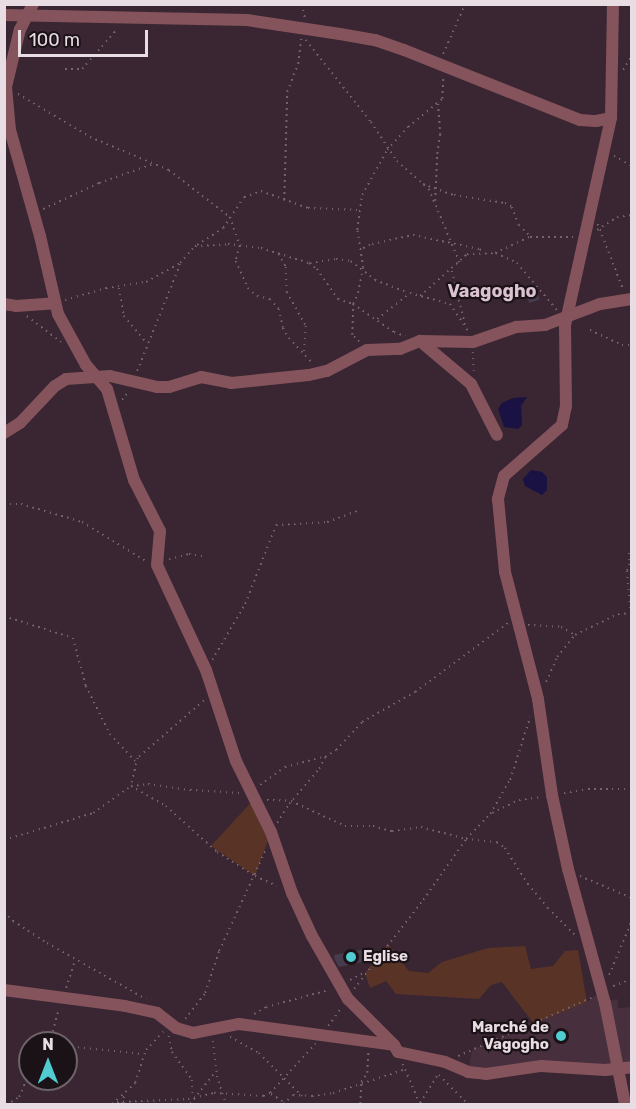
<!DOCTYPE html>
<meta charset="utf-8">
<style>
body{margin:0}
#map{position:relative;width:636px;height:1109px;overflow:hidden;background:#392632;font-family:Rubik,sans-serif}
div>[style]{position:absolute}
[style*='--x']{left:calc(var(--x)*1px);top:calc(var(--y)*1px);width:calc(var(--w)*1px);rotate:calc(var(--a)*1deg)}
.built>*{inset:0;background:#472f3e}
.green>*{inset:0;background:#5a3327}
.water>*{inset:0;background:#1a1243}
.building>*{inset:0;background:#473c4e;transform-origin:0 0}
.path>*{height:1.5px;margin-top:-0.75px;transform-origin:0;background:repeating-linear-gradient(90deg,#74636d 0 1.5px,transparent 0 6px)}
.minor>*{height:12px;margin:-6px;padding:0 6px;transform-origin:6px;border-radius:6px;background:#85535b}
.dots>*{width:16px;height:16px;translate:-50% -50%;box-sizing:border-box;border:3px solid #1b1217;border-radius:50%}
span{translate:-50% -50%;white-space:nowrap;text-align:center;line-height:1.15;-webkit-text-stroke:4.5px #1b1217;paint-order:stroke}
.poi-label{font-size:15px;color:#e9dde4;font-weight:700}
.left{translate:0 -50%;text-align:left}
.right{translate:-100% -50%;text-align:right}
.quarter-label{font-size:18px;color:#dbc2d1;font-weight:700}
.frame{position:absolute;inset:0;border:6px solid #e9dde4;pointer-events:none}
.north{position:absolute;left:18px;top:1031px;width:60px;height:60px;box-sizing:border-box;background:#1b1217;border:2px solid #6d6369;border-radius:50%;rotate:0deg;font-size:16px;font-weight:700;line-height:24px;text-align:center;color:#e9dde4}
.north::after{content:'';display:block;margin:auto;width:21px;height:27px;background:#51ccd2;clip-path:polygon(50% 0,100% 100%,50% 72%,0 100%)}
.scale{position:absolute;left:18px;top:30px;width:130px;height:27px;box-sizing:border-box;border:3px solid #e9dde4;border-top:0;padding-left:8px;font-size:18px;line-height:21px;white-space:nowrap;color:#e9dde4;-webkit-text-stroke:4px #1b1217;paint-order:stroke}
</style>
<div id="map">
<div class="built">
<div style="clip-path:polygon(602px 990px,605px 1002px,618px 999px,618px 1008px,631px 1007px,631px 1067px,468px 1072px,472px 1050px,587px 1002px)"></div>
</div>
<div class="green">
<div style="clip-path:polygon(256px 797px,271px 832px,255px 876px,211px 846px)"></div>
<div style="clip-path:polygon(388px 944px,409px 971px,428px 973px,442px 962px,488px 948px,525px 946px,531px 969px,553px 966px,565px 951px,578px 950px,587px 1002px,534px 1024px,502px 982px,491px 985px,479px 999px,396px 994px,386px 981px,370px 988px,365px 973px)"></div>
</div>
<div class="water">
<div style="clip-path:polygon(527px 397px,521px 406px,522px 425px,518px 429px,504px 427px,498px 409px,502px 403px,513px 398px)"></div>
<div style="clip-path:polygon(531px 470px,542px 472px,547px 477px,547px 490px,542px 495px,525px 486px,523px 479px)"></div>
</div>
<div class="building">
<div style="left:537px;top:291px;width:9px;height:11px;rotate:72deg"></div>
<div style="clip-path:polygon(365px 949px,367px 961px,339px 967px,335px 960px,334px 955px)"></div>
</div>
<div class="path">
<div style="--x:302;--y:4;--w:14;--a:78"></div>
<div style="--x:306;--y:40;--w:105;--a:51.6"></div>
<div style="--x:371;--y:122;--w:47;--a:56.3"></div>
<div style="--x:397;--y:161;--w:43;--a:41.2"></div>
<div style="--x:429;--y:189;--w:80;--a:67.3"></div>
<div style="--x:443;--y:54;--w:55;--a:-66.3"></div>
<div style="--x:65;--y:69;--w:17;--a:0"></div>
<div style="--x:82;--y:69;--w:53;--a:-48.8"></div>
<div style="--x:623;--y:70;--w:17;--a:-59"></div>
<div style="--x:18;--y:94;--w:84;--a:30.8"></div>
<div style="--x:90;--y:137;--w:86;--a:22.7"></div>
<div style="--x:169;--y:170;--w:77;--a:37.6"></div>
<div style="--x:230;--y:217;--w:31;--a:71"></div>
<div style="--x:240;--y:246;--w:16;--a:105"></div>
<div style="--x:236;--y:261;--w:30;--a:66"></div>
<div style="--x:248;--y:288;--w:12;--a:42"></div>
<div style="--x:257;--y:296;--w:13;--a:13"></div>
<div style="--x:270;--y:299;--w:13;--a:48"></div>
<div style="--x:279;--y:309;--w:19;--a:78"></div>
<div style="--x:283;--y:328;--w:12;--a:59"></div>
<div style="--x:289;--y:338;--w:33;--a:47"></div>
<div style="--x:614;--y:156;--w:21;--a:29"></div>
<div style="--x:423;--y:184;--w:33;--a:20"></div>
<div style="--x:454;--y:195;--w:52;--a:8.9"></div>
<div style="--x:505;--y:203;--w:8;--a:30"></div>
<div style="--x:512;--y:207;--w:19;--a:69"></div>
<div style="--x:519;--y:225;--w:16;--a:45"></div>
<div style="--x:284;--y:200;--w:108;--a:-88.4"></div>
<div style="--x:287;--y:92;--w:30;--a:-69"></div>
<div style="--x:298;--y:64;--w:25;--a:-83"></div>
<div style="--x:435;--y:201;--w:47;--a:-87.6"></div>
<div style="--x:437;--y:154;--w:19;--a:-81"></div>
<div style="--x:440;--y:135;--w:31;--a:-94"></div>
<div style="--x:43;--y:209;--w:62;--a:-24.9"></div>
<div style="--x:99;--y:183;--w:57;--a:-19.4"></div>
<div style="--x:598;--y:224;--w:70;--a:69"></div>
<div style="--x:597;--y:230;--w:24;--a:-33"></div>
<div style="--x:617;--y:217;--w:15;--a:-8"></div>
<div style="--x:197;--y:245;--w:31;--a:-33"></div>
<div style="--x:223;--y:228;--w:37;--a:-56"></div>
<div style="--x:244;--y:197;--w:18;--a:-19"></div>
<div style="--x:261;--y:191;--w:50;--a:19.9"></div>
<div style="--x:308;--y:208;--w:50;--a:2.3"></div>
<div style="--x:363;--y:248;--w:10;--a:-24"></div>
<div style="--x:372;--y:244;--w:42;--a:-12.4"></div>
<div style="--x:413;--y:235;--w:68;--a:11.8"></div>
<div style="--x:480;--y:249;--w:6;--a:39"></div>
<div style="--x:496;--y:253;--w:23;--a:25"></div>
<div style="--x:517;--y:263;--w:62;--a:49.6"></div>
<div style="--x:279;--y:254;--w:15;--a:62"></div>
<div style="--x:286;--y:267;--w:25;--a:88"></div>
<div style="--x:287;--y:292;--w:39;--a:61"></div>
<div style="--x:306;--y:326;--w:27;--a:94"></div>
<div style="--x:310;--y:263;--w:26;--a:-9"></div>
<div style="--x:336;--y:259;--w:15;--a:8"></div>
<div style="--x:351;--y:261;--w:31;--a:38"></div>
<div style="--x:375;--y:280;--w:36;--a:21"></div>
<div style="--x:452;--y:271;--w:55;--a:76.2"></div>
<div style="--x:119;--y:288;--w:28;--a:80"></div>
<div style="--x:124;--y:316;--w:35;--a:50"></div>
<div style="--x:420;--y:296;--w:63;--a:-41.8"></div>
<div style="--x:467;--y:254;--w:28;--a:-2"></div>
<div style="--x:495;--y:253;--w:38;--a:-25"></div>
<div style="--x:530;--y:237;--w:43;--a:0"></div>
<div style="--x:65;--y:300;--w:43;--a:-16.3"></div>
<div style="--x:106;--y:288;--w:40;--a:-8.5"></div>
<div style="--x:146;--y:282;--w:39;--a:-29"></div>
<div style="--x:180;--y:263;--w:23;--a:-49"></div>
<div style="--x:195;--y:246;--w:33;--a:-3"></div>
<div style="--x:228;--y:244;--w:33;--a:7"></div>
<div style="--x:261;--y:248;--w:50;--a:17.4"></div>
<div style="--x:309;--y:263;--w:10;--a:37"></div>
<div style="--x:317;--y:269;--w:37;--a:55"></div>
<div style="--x:338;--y:299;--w:16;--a:18"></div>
<div style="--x:353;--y:304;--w:50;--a:34.3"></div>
<div style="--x:394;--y:332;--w:12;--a:20"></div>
<div style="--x:27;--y:316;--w:43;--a:37.4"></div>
<div style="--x:377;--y:319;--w:42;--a:-38.2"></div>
<div style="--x:410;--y:293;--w:41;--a:15.4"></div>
<div style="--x:450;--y:304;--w:32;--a:56"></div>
<div style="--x:590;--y:330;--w:35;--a:25"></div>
<div style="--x:622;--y:345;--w:10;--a:0"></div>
<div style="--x:359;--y:342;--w:10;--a:-135"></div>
<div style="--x:352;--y:335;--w:31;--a:-88"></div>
<div style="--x:353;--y:304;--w:12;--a:-66"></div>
<div style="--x:358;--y:293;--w:25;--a:-79"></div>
<div style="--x:363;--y:268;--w:38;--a:-99"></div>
<div style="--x:357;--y:230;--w:35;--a:-82"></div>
<div style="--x:362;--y:195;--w:51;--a:-60.9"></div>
<div style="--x:387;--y:150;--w:31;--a:-48"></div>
<div style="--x:408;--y:127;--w:44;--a:-39.5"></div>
<div style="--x:442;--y:99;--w:22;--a:-87"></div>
<div style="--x:473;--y:352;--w:19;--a:87"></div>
<div style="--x:137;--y:371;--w:115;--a:-68.1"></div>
<div style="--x:122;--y:400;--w:10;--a:-53"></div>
<div style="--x:4;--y:504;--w:17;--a:0"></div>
<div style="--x:21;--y:504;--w:64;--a:16.4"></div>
<div style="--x:82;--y:522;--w:75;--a:31.4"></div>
<div style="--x:629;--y:553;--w:11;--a:85"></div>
<div style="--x:630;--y:564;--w:8;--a:113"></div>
<div style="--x:627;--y:571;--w:42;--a:84.6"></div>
<div style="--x:169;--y:559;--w:21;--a:-14"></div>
<div style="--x:189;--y:554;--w:18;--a:9"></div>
<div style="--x:4;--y:616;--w:72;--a:17.7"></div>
<div style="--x:73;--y:638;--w:50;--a:74.8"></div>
<div style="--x:86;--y:686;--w:54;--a:63.4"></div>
<div style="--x:110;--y:734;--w:37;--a:47"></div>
<div style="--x:528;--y:625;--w:33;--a:3"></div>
<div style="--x:561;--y:627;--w:16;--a:30"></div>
<div style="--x:575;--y:635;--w:48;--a:-26"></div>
<div style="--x:618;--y:614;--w:14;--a:-4"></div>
<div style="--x:212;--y:660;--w:65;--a:-59.5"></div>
<div style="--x:245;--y:604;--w:85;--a:-68.6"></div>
<div style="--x:276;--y:525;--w:51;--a:-3.4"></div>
<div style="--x:327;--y:522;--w:35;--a:-20"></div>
<div style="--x:546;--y:682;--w:27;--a:-66"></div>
<div style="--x:557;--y:657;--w:28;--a:-51"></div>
<div style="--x:204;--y:701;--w:87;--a:139.2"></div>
<div style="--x:138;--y:758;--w:29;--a:104"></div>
<div style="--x:131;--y:786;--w:17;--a:-7"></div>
<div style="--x:148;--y:784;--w:42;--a:8.1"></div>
<div style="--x:190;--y:790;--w:50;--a:3.4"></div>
<div style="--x:260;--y:785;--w:31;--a:-36"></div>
<div style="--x:285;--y:767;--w:39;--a:-15"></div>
<div style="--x:564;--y:793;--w:24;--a:-9"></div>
<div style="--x:588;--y:789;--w:44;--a:0"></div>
<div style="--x:267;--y:800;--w:24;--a:2"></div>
<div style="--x:291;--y:801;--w:60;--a:24.8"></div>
<div style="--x:345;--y:826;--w:28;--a:0"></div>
<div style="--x:373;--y:826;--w:20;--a:15"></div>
<div style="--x:392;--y:831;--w:29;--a:-8"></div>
<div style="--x:421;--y:827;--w:47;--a:14.9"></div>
<div style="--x:466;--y:839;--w:31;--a:6"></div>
<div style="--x:497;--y:842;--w:10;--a:37"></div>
<div style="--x:505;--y:848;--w:43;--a:57.4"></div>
<div style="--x:528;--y:884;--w:31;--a:50"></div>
<div style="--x:548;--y:908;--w:38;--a:45"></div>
<div style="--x:492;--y:813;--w:30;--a:-26"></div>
<div style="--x:519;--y:800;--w:22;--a:-8"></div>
<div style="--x:277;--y:823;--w:22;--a:-58"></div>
<div style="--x:289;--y:804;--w:46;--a:-49.4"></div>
<div style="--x:319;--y:769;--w:13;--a:-63"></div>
<div style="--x:325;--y:757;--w:13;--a:-32"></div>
<div style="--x:336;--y:750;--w:38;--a:-47"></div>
<div style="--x:362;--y:722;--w:61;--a:-29.5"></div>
<div style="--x:415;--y:692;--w:116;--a:-36.6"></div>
<div style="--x:4;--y:840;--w:93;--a:-16.9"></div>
<div style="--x:93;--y:813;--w:47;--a:-35.4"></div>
<div style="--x:131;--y:786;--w:40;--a:29.7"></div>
<div style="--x:166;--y:806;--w:69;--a:42"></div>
<div style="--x:217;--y:852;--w:45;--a:32.3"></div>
<div style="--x:255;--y:876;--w:24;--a:24"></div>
<div style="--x:580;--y:876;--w:56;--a:22.9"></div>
<div style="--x:4;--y:912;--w:13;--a:45"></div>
<div style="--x:13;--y:921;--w:40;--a:32.9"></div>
<div style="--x:47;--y:943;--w:114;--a:29.5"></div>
<div style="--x:609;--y:975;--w:60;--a:-67.3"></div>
<div style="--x:350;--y:980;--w:16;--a:-27"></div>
<div style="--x:613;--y:986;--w:20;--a:-20"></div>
<div style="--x:66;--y:988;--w:28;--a:-72"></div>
<div style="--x:354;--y:989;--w:113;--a:-52.2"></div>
<div style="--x:423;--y:900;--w:75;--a:-54.8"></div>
<div style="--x:466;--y:839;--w:35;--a:-46"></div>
<div style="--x:490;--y:814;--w:39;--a:-60"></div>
<div style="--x:510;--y:780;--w:66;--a:-72.4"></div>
<div style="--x:254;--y:1014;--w:14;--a:-30"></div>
<div style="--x:266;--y:1007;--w:65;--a:-15.1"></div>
<div style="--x:185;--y:1019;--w:33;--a:-52"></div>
<div style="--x:205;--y:993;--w:44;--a:-71.6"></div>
<div style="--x:219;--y:951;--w:112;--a:-65.3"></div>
<div style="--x:328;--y:1026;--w:22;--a:-54"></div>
<div style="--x:169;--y:1036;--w:16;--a:79"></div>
<div style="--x:172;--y:1052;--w:34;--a:54"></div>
<div style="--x:192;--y:1080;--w:17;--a:87"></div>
<div style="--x:230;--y:1037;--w:33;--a:29"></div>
<div style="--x:259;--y:1053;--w:61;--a:45"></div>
<div style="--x:213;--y:1041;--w:35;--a:83"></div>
<div style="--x:217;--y:1076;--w:29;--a:72"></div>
<div style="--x:49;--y:1043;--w:35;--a:-74"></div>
<div style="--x:66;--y:1046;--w:78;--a:5.9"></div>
<div style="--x:458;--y:1056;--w:147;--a:-23.6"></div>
<div style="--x:403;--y:1064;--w:43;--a:67"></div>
<div style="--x:439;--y:1075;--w:41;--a:45"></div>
<div style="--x:271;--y:1094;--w:15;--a:32"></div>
<div style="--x:11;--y:1102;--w:9;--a:-32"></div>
<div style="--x:19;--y:1097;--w:28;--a:-67"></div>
<div style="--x:117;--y:1102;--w:71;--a:-2.4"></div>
<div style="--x:188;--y:1099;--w:27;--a:-13"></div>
<div style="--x:214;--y:1093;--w:49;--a:3.5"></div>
<div style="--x:263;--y:1096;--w:8;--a:-23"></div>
<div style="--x:270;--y:1093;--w:67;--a:-47.4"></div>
<div style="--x:420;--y:1103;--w:36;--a:-58"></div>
<div style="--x:4;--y:1104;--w:13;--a:0"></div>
<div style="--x:112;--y:1104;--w:31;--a:-42"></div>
<div style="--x:135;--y:1083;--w:35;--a:-72"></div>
<div style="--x:146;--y:1050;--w:25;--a:-47"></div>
<div style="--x:122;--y:1104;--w:8;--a:-76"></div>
<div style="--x:190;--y:1104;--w:42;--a:-51.8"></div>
<div style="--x:283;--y:1104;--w:13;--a:-42"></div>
<div style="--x:293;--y:1095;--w:19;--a:3"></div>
<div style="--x:312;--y:1096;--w:21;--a:-8"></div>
<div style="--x:333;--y:1093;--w:77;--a:-18.2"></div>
<div style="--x:360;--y:1104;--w:22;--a:-87"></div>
<div style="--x:361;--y:1082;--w:11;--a:-56"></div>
<div style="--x:367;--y:1073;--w:20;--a:-87"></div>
</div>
<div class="minor">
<div style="--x:33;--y:4;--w:28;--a:117"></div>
<div style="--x:20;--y:29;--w:60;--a:103.6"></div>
<div style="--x:6;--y:87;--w:43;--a:84.7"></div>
<div style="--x:10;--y:130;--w:110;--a:74.2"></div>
<div style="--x:40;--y:236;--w:80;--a:77"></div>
<div style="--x:58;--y:314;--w:58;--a:61.2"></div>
<div style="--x:86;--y:365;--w:32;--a:49"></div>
<div style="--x:107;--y:389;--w:95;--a:73.5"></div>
<div style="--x:134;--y:480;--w:57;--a:63"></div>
<div style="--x:160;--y:531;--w:34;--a:95"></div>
<div style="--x:157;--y:565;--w:116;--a:65"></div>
<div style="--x:206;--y:670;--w:96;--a:71.8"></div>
<div style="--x:236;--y:761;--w:79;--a:63.8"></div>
<div style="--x:271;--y:832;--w:65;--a:71"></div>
<div style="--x:292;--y:893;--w:47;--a:65.1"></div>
<div style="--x:312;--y:936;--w:73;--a:60.3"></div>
<div style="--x:348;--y:999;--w:65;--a:45"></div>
<div style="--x:613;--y:4;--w:114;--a:91"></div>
<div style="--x:611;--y:118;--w:212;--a:102.5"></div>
<div style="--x:565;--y:325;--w:81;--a:89.3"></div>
<div style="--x:566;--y:406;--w:19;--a:102"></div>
<div style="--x:562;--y:425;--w:77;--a:138.7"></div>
<div style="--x:504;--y:476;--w:24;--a:105"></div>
<div style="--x:498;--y:499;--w:73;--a:84.5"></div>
<div style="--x:505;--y:572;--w:131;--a:75.4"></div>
<div style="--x:538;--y:699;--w:97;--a:81.7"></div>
<div style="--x:552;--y:795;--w:76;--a:77.8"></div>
<div style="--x:568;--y:869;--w:139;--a:74.6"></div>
<div style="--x:605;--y:1003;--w:103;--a:78.8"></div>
<div style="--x:4;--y:15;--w:243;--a:1.2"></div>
<div style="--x:247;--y:20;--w:94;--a:8.6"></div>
<div style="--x:340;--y:34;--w:36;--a:10"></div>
<div style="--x:375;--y:40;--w:31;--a:19"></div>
<div style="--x:404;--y:50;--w:189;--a:21.7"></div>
<div style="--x:580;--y:120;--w:16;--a:4"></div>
<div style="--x:596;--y:121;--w:15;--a:-11"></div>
<div style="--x:4;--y:304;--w:12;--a:9"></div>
<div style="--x:16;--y:306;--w:39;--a:-4"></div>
<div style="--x:420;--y:341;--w:67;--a:40.1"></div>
<div style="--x:471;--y:384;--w:57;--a:63"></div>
<div style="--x:4;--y:433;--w:19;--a:-32"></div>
<div style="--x:20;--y:423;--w:51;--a:-46.6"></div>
<div style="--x:55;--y:386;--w:13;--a:-32"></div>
<div style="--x:66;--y:379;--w:44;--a:-3.9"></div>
<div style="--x:110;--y:376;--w:48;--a:13.2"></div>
<div style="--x:157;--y:387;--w:12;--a:0"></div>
<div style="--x:169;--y:387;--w:34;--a:-17"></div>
<div style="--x:201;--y:377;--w:31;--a:11"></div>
<div style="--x:231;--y:383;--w:78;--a:-5.9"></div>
<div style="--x:309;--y:375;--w:18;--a:-13"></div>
<div style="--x:327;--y:371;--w:45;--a:-27.7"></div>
<div style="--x:367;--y:350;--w:33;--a:-2"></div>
<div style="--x:400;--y:349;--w:22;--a:-22"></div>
<div style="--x:420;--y:341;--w:53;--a:1.1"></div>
<div style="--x:473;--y:342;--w:46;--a:-19.2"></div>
<div style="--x:516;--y:327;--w:29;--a:-4"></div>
<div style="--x:545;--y:325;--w:59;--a:-20.9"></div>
<div style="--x:600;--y:304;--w:32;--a:-9"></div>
<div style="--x:4;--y:990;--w:122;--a:7.5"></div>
<div style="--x:125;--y:1006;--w:33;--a:12"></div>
<div style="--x:157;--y:1013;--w:24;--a:38"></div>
<div style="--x:176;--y:1028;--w:18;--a:16"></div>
<div style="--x:193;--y:1033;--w:47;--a:-11.1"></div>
<div style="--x:239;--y:1024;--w:156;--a:7.7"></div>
<div style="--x:394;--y:1045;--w:8;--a:60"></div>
<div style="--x:398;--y:1052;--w:48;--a:12"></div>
<div style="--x:445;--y:1062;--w:25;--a:23"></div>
<div style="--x:468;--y:1072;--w:18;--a:6"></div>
<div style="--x:486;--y:1074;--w:56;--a:-8.3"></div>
<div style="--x:541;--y:1066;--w:64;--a:3.6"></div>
<div style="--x:605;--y:1070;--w:27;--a:-6"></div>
</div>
<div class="dots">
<div style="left:351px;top:957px;background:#51ccd2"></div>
<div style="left:561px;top:1036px;background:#51ccd2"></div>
</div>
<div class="poi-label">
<span class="left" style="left:363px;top:957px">Eglise</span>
<span class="right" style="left:549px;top:1036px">Marché de<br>Vagogho</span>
</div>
<div class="quarter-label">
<span style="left:492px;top:291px">Vaagogho</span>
</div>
<div class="frame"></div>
<div class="north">N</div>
<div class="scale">100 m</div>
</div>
